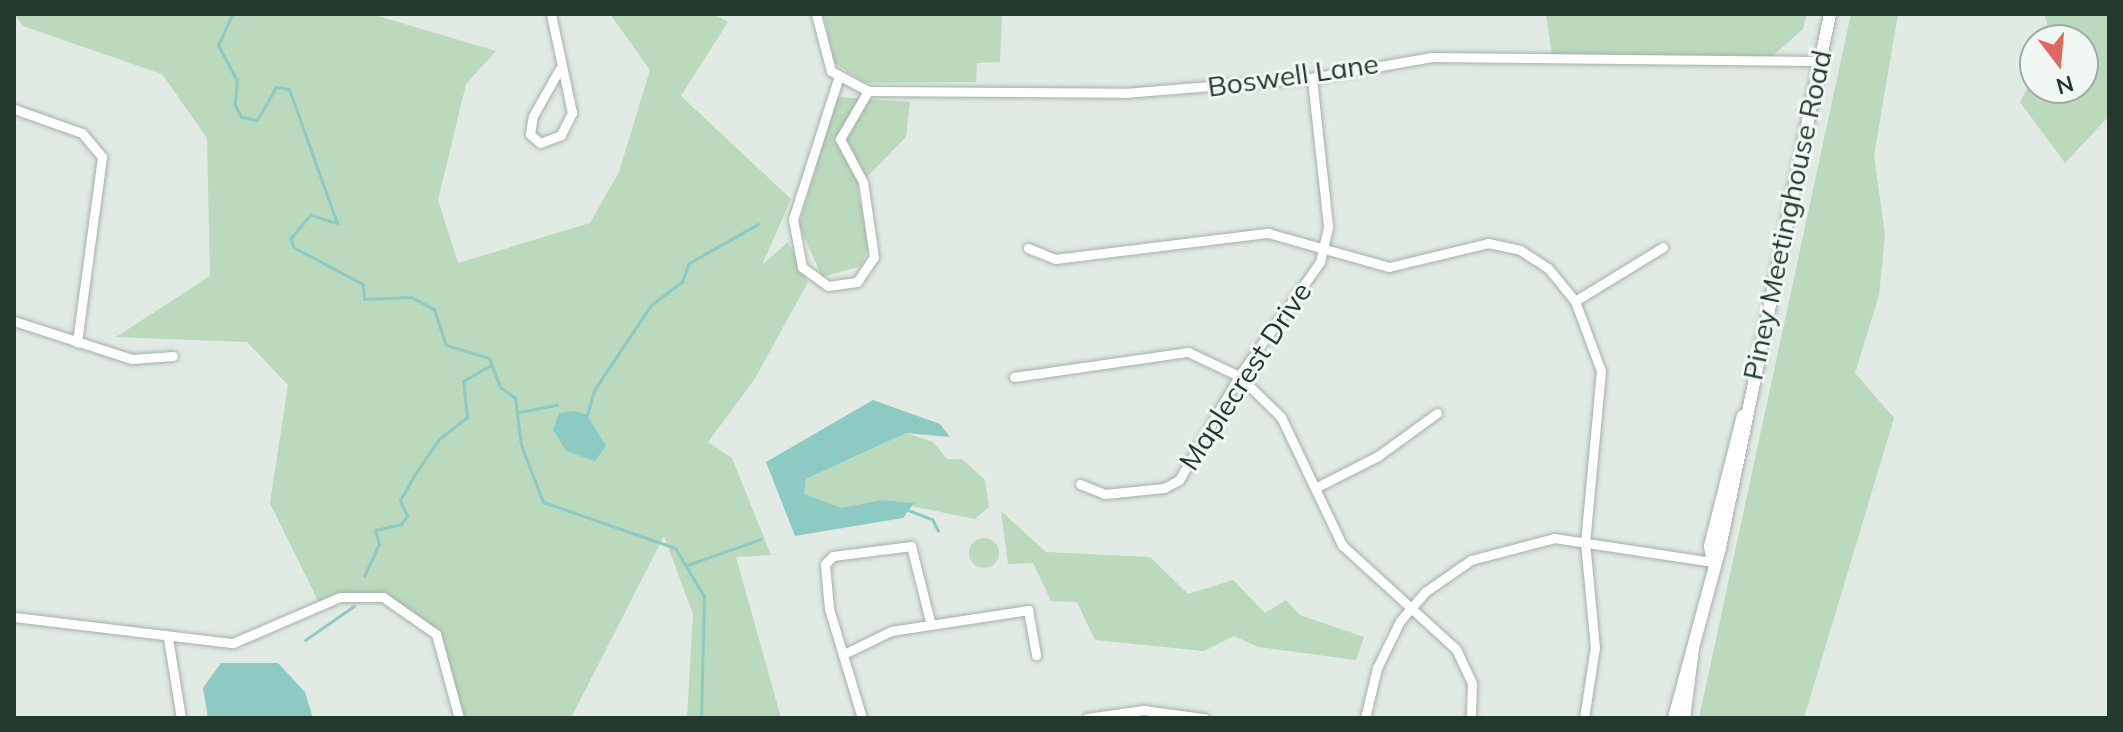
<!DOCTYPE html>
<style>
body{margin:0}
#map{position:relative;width:2123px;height:732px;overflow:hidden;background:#e1eae3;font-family:Mulish,sans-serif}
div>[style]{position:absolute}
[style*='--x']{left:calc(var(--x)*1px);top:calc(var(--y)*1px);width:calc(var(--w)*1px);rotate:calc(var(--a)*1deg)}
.green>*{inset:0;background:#bbd9bc}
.round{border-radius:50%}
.water>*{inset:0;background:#8dcac4}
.stream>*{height:3px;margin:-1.5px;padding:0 1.5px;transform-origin:1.5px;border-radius:1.5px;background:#8dcac4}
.roads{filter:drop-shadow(0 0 2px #a4b1a9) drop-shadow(0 0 2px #a4b1a9)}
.minor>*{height:9px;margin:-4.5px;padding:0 4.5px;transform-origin:4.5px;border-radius:4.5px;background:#fff}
.secondary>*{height:12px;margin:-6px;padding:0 6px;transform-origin:6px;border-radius:6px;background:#fff}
span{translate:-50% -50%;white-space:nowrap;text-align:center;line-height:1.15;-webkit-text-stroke:6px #f1f7f2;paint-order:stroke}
.street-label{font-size:28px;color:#23392d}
.frame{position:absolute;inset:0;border:16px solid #23392d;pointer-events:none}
.north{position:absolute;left:2019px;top:24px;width:80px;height:80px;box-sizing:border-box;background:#f1f7f2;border:2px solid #9faba3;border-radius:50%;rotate:164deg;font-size:22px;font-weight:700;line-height:32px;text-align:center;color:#23392d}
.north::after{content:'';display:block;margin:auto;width:28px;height:36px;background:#e56465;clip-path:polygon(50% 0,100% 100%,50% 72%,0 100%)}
</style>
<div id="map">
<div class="green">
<div style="clip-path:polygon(14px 14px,371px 14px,496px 51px,466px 84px,438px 200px,458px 263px,590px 223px,619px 172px,650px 70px,610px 14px,714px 14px,728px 22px,681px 96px,791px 199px,762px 265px,788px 242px,808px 282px,754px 380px,708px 442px,732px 458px,771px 555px,736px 557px,781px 718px,687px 718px,693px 614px,664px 536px,571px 718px,459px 718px,444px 650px,425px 621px,383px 597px,320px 605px,270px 503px,288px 385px,247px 342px,116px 337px,210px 276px,207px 138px,162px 74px,23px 26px)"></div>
<div style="clip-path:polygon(824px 14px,1002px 14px,1000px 62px,977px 63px,976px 82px,865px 83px,834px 63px)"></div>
<div style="clip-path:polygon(1546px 14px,1807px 14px,1803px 29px,1771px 57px,1552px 55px)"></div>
<div style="clip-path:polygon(1851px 14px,1898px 14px,1874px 156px,1885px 235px,1879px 295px,1855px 373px,1894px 418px,1804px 718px,1699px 718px)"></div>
<div style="clip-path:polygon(2044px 14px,2109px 14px,2109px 116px,2065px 163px,2020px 102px,2035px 73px,2035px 88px,2083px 88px,2083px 40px,2052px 40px)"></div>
<div style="clip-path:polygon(837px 97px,910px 102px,906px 137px,857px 187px,869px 246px,861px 266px,822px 277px,799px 225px)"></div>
<div style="clip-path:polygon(906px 433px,933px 442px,947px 459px,962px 459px,985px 480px,989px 507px,975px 519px,881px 500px,842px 509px,804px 494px,806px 479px)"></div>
<div style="clip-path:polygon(1001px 511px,1046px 552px,1150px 557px,1188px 594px,1233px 580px,1265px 613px,1286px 600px,1300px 615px,1364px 637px,1356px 660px,1258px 647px,1234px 636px,1204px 651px,1095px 640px,1077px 602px,1051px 601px,1033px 563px,1008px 564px)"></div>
<div class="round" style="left:969px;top:538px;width:30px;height:30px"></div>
</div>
<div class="water">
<div style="clip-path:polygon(873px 400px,940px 424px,950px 437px,906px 433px,806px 479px,804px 494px,842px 508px,881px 500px,914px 503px,903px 518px,795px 536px,766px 462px)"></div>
<div style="clip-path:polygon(575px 411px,587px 415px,606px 446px,595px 461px,566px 451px,553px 430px,559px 413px)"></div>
<div style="clip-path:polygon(221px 663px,278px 663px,305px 692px,313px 718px,208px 718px,203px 688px)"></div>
</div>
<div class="stream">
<div style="--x:232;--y:14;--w:34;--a:114"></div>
<div style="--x:218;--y:45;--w:40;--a:62"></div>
<div style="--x:237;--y:80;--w:25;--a:95"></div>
<div style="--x:235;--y:105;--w:13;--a:63"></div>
<div style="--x:241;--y:117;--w:16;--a:11"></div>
<div style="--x:257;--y:120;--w:38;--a:-60"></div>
<div style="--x:276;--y:87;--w:13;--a:9"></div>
<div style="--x:289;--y:89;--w:142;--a:70.3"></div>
<div style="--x:337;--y:223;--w:28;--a:-163"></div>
<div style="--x:310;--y:215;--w:30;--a:130"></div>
<div style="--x:291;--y:238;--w:9;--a:77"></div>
<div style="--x:293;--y:247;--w:79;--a:27.9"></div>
<div style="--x:363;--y:284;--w:15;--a:86"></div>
<div style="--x:364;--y:299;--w:47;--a:-2.4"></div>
<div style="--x:411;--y:297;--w:26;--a:28"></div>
<div style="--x:434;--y:309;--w:38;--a:72"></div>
<div style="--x:446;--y:345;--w:45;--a:16.8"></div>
<div style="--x:489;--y:358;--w:31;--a:69"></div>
<div style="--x:500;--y:387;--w:19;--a:36"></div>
<div style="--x:515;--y:398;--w:47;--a:82.7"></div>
<div style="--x:521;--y:445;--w:61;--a:68.9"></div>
<div style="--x:543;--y:502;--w:140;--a:19.2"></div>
<div style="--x:675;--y:548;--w:56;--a:58.9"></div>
<div style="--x:704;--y:596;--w:122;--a:91.4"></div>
<div style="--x:520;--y:412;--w:38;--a:-11"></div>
<div style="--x:587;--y:415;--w:26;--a:-74"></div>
<div style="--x:594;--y:390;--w:102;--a:-56.2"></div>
<div style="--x:651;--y:305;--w:39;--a:-37"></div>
<div style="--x:682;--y:282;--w:20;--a:-70"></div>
<div style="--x:689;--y:263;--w:79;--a:-29.5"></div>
<div style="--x:908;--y:510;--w:26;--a:21"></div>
<div style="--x:932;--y:519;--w:13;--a:63"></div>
<div style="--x:687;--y:565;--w:78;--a:-19.4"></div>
<div style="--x:364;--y:576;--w:35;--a:-65"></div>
<div style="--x:379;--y:544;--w:15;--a:-106"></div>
<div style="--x:375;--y:530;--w:27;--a:-13"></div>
<div style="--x:401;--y:524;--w:10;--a:-53"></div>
<div style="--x:407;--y:516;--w:17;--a:-114"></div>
<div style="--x:400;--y:500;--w:30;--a:-60"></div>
<div style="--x:415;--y:474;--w:42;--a:-55.6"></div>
<div style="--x:439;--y:439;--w:36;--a:-38"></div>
<div style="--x:467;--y:417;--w:36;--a:-96"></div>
<div style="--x:463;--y:381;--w:32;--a:-30"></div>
<div style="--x:305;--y:640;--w:60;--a:-34.8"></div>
</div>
<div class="roads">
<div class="minor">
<div style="--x:551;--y:14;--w:101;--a:78"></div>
<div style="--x:572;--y:113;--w:25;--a:117"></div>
<div style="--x:561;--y:135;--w:22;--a:159"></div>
<div style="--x:540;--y:143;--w:13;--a:-138"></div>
<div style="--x:530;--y:134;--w:18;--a:-81"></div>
<div style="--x:533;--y:116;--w:53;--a:-60.5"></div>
<div style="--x:816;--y:14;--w:59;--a:75.3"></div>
<div style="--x:831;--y:71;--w:42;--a:28.4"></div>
<div style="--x:868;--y:91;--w:256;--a:0.4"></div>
<div style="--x:1124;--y:93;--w:189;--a:-4.6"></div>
<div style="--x:1312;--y:78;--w:122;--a:-9.9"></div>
<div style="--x:1432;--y:57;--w:389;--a:0.6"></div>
<div style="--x:838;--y:79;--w:147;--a:107.8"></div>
<div style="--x:793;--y:219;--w:49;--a:79.4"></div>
<div style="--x:802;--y:267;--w:32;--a:36"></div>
<div style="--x:828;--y:286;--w:29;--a:-8"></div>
<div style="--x:857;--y:282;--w:30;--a:-56"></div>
<div style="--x:874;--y:257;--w:76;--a:-98.3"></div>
<div style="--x:863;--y:182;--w:49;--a:-118.1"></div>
<div style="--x:840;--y:139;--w:56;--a:-59.7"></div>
<div style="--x:14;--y:109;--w:72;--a:19.4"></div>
<div style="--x:82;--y:133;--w:31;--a:50"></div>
<div style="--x:102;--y:157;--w:187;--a:97.7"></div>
<div style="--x:1028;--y:248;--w:29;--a:22"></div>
<div style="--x:1055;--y:259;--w:215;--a:-7"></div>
<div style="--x:1268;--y:233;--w:126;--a:15.7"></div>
<div style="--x:1389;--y:267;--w:102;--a:-13.6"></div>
<div style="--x:1488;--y:243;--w:33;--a:12"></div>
<div style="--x:1520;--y:250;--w:33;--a:33"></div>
<div style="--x:1548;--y:268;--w:43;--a:50.7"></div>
<div style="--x:1575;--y:301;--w:75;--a:69.6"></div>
<div style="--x:1601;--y:371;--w:172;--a:95.3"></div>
<div style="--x:1585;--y:542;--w:105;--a:84.6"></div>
<div style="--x:1595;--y:647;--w:72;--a:98.8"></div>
<div style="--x:1575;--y:301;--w:103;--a:-31.5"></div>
<div style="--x:14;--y:321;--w:124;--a:17.9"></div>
<div style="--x:132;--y:359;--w:41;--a:-4.2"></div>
<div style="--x:1014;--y:377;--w:176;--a:-8.2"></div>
<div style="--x:1188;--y:352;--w:56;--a:25.2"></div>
<div style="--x:1239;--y:376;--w:59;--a:44.3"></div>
<div style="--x:1281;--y:417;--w:142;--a:64.5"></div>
<div style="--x:1342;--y:545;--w:154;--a:42.4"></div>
<div style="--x:1456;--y:649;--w:38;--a:65"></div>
<div style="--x:1472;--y:684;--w:34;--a:92"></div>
<div style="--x:1080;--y:484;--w:27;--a:22"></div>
<div style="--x:1105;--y:494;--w:59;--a:-5.8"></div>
<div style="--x:1164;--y:488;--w:17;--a:-28"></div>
<div style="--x:1179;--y:480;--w:120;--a:-60"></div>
<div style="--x:1239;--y:376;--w:140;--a:-54.6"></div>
<div style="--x:1320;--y:262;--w:37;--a:-77"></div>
<div style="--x:1328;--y:226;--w:149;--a:-96.2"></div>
<div style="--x:1315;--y:488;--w:71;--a:-26.9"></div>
<div style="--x:1378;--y:456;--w:73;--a:-36.1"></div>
<div style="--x:14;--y:617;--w:221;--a:6.8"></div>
<div style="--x:233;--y:643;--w:116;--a:-23.3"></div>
<div style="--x:340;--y:597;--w:43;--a:0"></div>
<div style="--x:383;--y:597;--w:65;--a:34.9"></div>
<div style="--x:436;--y:634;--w:87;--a:74.7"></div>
<div style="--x:168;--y:638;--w:81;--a:80.8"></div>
<div style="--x:848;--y:652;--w:48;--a:-26"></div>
<div style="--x:891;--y:631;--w:139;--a:-8.7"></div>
<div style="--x:1028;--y:610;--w:46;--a:79.9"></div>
<div style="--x:862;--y:718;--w:114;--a:-106.8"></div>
<div style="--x:829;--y:609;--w:45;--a:-95.1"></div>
<div style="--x:825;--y:564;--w:11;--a:-45"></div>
<div style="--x:833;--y:556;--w:79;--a:-7.3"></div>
<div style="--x:911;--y:546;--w:81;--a:75.8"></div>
<div style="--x:1087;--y:718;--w:57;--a:-8.1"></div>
<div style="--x:1143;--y:710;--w:62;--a:7.5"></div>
<div style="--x:1365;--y:718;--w:51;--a:-76.5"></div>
<div style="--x:1377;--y:668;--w:52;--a:-63.9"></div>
<div style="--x:1400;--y:621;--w:38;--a:-49"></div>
<div style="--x:1425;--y:592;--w:56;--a:-34.8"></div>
<div style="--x:1471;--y:560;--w:86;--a:-14.8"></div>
<div style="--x:1554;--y:538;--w:161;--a:8.6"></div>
</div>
<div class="secondary">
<div style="--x:1713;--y:562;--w:16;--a:-101"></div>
<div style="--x:1710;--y:546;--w:134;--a:-75.8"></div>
<div style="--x:1674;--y:718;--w:176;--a:-74.9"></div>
<div style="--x:1720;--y:548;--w:545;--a:-78.36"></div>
<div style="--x:1684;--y:718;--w:70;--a:-82.6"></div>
</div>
</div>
<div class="street-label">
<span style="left:1293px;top:75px;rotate:-8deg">Boswell Lane</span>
<span style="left:1787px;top:215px;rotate:-78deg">Piney Meetinghouse Road</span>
<span style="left:1245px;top:376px;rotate:-57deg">Maplecrest Drive</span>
</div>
<div class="frame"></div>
<div class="north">N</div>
</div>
